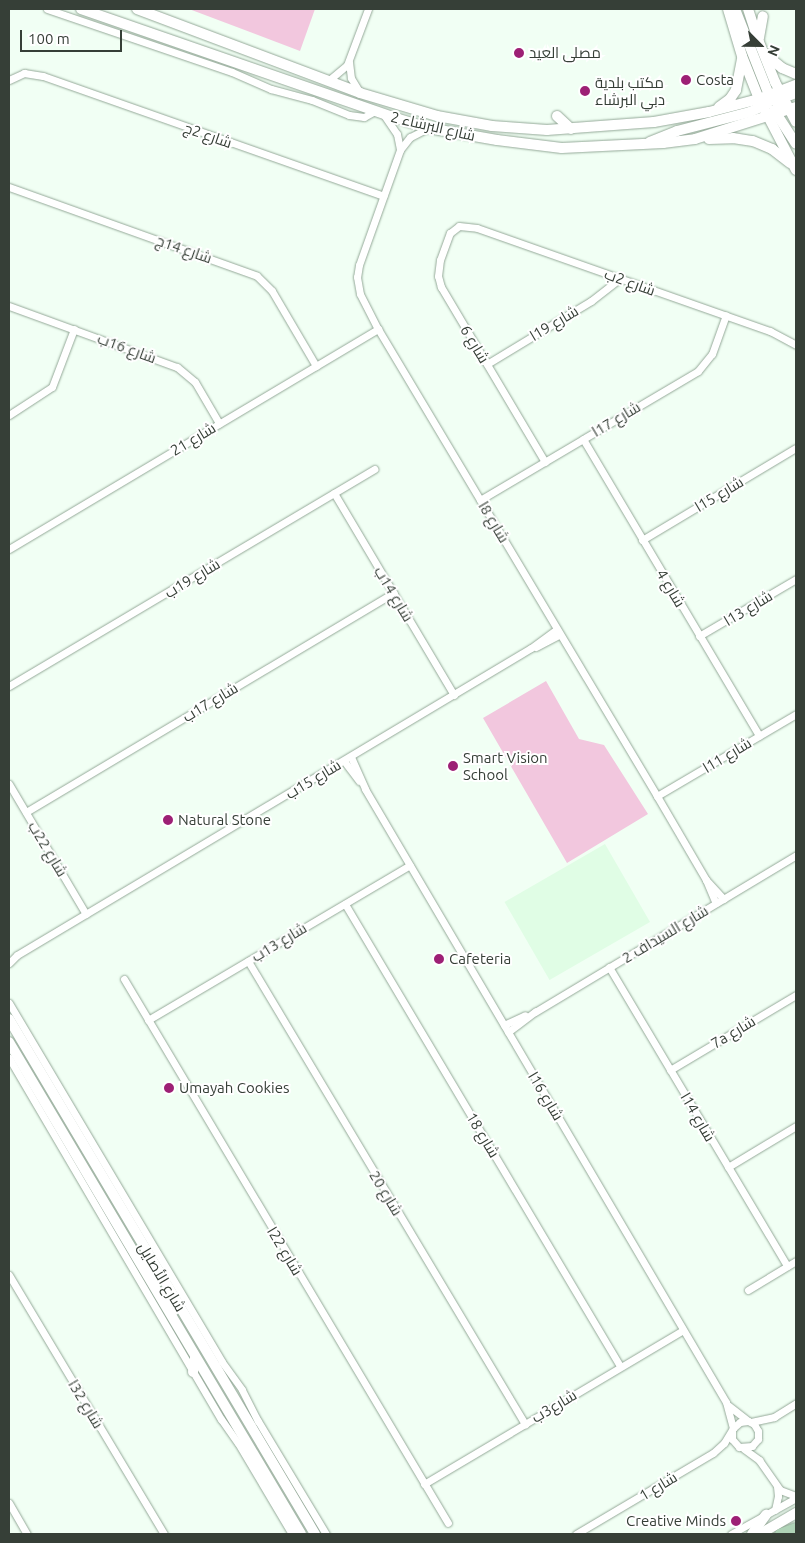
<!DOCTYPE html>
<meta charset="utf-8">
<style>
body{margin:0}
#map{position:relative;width:805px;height:1543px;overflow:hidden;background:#f1fff4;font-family:Ubuntu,Cairo,sans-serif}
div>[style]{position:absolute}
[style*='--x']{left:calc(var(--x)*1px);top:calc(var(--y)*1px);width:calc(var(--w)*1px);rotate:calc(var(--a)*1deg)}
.built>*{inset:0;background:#e0fde5;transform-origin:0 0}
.green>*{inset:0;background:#f2c7de}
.roads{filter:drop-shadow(0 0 1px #94a998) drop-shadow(0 0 1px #94a998)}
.street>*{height:7px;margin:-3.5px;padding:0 3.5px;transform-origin:3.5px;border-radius:3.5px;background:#fff}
.secondary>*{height:10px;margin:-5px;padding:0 5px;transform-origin:5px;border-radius:5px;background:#fff}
.primary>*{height:10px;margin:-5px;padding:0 5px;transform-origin:5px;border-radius:5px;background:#afd3b7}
.dots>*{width:14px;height:14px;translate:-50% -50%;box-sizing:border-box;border:2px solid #fff;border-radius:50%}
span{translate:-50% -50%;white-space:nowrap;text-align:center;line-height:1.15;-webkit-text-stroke:4px #fff;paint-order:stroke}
.poi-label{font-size:15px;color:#363f37}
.left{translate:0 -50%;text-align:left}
.right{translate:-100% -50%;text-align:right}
.street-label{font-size:15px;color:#363f37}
.frame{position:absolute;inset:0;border:10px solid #363f37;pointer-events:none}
.north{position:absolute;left:735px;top:20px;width:50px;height:50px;-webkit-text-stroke:4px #fff;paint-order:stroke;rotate:113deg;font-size:14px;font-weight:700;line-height:20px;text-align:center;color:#363f37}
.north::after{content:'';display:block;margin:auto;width:18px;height:22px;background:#363f37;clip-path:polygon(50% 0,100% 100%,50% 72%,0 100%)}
.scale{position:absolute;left:20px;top:30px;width:102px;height:22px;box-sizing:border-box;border:2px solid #363f37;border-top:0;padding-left:6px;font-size:15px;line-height:18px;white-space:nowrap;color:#363f37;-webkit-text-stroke:4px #fff;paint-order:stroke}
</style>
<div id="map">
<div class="built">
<div style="left:605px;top:844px;width:90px;height:116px;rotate:60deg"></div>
</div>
<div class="green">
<div style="clip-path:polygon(189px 9px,315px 9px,300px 51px)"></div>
<div style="clip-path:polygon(546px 681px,579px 739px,604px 745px,648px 814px,567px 863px,483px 718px)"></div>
</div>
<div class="roads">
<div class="street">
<div style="--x:47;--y:9;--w:195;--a:18.8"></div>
<div style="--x:232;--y:72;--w:43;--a:23.6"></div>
<div style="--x:271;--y:89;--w:42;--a:15"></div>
<div style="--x:312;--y:100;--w:40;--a:22"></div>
<div style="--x:349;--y:115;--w:15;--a:8"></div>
<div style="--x:364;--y:117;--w:13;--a:-29"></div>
<div style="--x:349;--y:62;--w:16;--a:83"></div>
<div style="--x:351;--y:78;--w:17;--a:59"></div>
<div style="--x:9;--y:80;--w:17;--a:-25"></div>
<div style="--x:24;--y:73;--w:19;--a:9"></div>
<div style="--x:43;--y:76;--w:361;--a:19.4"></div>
<div style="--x:328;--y:81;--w:25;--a:-40"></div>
<div style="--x:347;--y:65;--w:60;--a:-69.4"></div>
<div style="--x:384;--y:115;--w:23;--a:56"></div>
<div style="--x:397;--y:134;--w:16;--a:79"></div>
<div style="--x:428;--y:128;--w:20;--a:153"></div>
<div style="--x:410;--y:137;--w:16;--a:128"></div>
<div style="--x:400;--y:150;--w:122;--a:109.6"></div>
<div style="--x:359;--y:265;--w:12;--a:99"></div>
<div style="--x:357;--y:277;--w:17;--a:80"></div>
<div style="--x:360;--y:294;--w:39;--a:63"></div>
<div style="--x:378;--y:329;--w:544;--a:59.14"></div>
<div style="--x:657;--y:796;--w:97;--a:59.7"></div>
<div style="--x:706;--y:880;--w:25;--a:67"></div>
<div style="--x:9;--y:187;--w:263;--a:19.7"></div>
<div style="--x:257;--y:276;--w:21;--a:45"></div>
<div style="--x:272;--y:291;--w:87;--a:59.6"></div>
<div style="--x:9;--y:306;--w:179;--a:20"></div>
<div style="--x:177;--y:367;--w:23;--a:40"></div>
<div style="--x:195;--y:382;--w:48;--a:59.7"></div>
<div style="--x:487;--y:364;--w:122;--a:-31.2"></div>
<div style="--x:591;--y:301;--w:37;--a:-38"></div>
<div style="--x:9;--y:415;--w:51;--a:-33.1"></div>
<div style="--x:52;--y:387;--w:62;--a:-69.2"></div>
<div style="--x:583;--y:439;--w:345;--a:59.3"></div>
<div style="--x:545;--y:462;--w:204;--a:-120.7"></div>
<div style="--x:441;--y:287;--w:11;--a:-105"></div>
<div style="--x:438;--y:276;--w:16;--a:-83"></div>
<div style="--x:440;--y:260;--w:29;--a:-70"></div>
<div style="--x:450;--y:233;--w:11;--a:-38"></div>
<div style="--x:459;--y:226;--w:18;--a:6"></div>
<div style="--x:477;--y:228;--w:311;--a:19.4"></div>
<div style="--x:770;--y:331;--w:30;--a:28"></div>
<div style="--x:334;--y:493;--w:235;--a:59.3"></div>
<div style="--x:480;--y:500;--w:253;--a:-30.6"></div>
<div style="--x:698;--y:371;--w:22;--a:-51"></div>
<div style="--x:712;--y:354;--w:41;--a:-70.3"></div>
<div style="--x:642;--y:540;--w:179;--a:-30.9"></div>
<div style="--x:9;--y:549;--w:430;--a:-30.8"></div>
<div style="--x:699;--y:636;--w:113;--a:-30.4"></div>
<div style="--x:536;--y:647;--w:27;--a:-28"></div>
<div style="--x:9;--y:686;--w:425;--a:-30.7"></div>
<div style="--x:351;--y:757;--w:35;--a:66"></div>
<div style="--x:365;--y:789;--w:711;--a:59.51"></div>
<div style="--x:726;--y:1402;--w:27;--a:75"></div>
<div style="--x:344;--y:761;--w:25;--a:53"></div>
<div style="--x:9;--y:784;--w:151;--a:59.4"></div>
<div style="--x:657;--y:796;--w:161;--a:-30.5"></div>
<div style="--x:26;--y:812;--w:428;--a:-30.8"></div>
<div style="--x:706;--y:880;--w:26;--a:47"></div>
<div style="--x:345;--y:904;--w:538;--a:59.24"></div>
<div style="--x:248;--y:961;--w:540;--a:59.11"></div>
<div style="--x:9;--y:963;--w:11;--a:-45"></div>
<div style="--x:17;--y:955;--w:599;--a:-30.85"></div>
<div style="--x:531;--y:648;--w:32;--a:-36"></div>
<div style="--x:609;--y:967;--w:348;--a:59.2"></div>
<div style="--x:124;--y:979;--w:633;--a:59.22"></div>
<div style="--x:9;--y:1003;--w:417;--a:59.3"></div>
<div style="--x:222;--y:1362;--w:34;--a:54"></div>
<div style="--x:242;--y:1390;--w:35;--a:63"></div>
<div style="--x:258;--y:1421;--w:132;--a:59"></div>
<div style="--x:148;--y:1020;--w:304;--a:-30.6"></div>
<div style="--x:504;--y:1025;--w:23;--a:-25"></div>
<div style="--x:508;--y:1032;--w:34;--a:-37"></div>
<div style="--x:535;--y:1012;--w:305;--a:-31"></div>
<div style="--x:9;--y:1058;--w:419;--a:59.6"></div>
<div style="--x:221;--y:1419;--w:29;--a:55"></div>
<div style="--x:238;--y:1443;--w:106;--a:59.3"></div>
<div style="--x:670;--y:1070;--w:147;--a:-30.8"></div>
<div style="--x:728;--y:1167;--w:79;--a:-31.1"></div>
<div style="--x:9;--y:1275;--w:302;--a:59.1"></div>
<div style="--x:748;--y:1290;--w:56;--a:-31.1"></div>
<div style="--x:729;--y:1406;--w:24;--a:38"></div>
<div style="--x:751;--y:1422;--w:24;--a:-12"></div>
<div style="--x:774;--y:1417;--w:26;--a:-32"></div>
<div style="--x:744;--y:1449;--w:19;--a:36"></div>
<div style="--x:759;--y:1460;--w:37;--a:55"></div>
<div style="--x:780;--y:1490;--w:17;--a:21"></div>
<div style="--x:424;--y:1484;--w:301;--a:-30.7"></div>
<div style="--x:9;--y:1503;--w:36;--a:60"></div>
<div style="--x:775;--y:1510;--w:14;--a:-78"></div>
<div style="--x:778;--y:1496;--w:9;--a:-96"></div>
<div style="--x:576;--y:1534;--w:159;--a:-30.6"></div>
<div style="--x:713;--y:1453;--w:15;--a:-42"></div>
<div style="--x:724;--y:1443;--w:17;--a:-59"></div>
<div style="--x:733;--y:1428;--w:9;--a:-41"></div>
<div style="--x:740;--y:1422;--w:8;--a:-7"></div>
<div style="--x:748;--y:1421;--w:7;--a:27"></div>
<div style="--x:754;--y:1424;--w:8;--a:60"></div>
<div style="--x:758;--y:1431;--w:8;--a:90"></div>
<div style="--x:758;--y:1439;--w:9;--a:131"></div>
<div style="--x:752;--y:1446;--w:13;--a:176"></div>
<div style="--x:739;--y:1447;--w:11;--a:-131"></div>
<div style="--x:732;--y:1439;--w:8;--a:-90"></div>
<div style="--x:731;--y:1534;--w:74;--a:-29"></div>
</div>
<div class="secondary">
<div style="--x:81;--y:9;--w:336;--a:19.1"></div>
<div style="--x:399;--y:119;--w:30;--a:17"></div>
<div style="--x:428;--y:128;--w:70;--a:9.9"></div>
<div style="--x:497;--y:140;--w:65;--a:7"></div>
<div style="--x:562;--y:148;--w:101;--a:-2.8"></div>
<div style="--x:663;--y:143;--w:32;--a:-7"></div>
<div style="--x:695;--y:139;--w:106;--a:-17.6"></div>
<div style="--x:137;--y:9;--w:238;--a:20.6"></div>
<div style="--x:360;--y:93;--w:80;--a:16.6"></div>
<div style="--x:437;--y:116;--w:56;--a:10.3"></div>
<div style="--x:492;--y:126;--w:55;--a:4.2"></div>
<div style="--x:547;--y:130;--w:107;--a:-4.3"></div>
<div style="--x:654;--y:122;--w:56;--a:-10.3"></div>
<div style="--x:709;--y:112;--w:52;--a:-14.6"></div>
<div style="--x:759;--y:99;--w:40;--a:-21"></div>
<div style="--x:728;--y:9;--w:49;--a:73.4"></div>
<div style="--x:742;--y:56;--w:46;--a:68.4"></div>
<div style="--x:759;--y:99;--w:80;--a:62.5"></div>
<div style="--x:735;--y:9;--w:92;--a:68.4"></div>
<div style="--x:769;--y:95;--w:8;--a:45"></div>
<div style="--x:775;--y:101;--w:16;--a:30"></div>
<div style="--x:748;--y:9;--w:35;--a:72"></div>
<div style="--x:759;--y:42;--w:43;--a:68.2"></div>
<div style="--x:775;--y:82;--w:45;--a:62.3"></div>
<div style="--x:759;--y:38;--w:22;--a:-80"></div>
<div style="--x:766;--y:55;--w:21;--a:39"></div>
<div style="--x:782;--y:68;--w:15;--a:23"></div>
<div style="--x:777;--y:100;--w:20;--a:-20"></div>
<div style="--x:719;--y:107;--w:14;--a:-36"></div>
<div style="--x:730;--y:99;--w:11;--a:-56"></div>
<div style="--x:736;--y:90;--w:31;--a:-79"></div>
<div style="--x:774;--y:110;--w:40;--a:57.1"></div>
<div style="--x:557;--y:116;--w:19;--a:43"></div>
<div style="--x:709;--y:139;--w:24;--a:-2"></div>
<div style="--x:733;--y:138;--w:20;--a:9"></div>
<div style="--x:753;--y:141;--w:21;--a:23"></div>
<div style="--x:772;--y:149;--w:23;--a:38"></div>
<div style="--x:650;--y:142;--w:29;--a:-22"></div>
<div style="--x:677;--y:131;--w:75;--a:-14.6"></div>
<div style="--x:750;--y:112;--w:19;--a:-25"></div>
<div style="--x:9;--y:1019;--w:599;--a:59.28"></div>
<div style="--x:9;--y:1042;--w:572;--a:59.31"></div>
<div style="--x:193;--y:1372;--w:15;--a:-82"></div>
<div style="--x:752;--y:1534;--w:24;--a:-54"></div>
<div style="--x:760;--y:1534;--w:42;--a:-30.3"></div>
</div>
<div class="primary">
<div style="--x:780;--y:1534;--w:17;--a:-21"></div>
</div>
</div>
<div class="dots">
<div style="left:519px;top:53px;background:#9d2075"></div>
<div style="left:686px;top:80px;background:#9d2075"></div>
<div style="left:585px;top:91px;background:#9d2075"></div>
<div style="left:453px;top:766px;background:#9d2075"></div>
<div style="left:168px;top:820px;background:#9d2075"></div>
<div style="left:439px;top:959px;background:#9d2075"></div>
<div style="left:169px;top:1088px;background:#9d2075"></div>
<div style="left:736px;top:1521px;background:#9d2075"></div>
</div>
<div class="poi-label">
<span class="left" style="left:529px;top:53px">مصلى العيد</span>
<span class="left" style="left:696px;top:80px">Costa</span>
<span class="left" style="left:595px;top:91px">مكتب بلدية<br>دبي البرشاء</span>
<span class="left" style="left:463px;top:766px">Smart Vision<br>School</span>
<span class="left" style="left:178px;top:820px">Natural Stone</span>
<span class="left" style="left:449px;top:959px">Cafeteria</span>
<span class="left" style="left:179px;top:1088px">Umayah Cookies</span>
<span class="right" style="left:726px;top:1521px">Creative Minds</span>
</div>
<div class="street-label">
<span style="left:433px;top:126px;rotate:13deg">شارع البرشاء 2</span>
<span style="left:208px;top:135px;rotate:19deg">شارع 2ج</span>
<span style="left:184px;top:249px;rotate:19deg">شارع 14ج</span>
<span style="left:630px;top:282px;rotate:20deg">شارع 2ب</span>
<span style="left:554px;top:323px;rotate:-31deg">شارع 19ا</span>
<span style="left:475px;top:344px;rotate:59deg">شارع 6</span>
<span style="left:127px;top:348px;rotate:20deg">شارع 16ب</span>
<span style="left:616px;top:419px;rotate:-31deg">شارع 17ا</span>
<span style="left:193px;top:439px;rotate:-31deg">شارع 21</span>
<span style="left:719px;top:494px;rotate:-31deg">شارع 15ا</span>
<span style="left:494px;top:522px;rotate:59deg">شارع 8ا</span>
<span style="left:192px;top:578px;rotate:-31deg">شارع 19ب</span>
<span style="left:671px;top:588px;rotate:59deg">شارع 4</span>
<span style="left:394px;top:594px;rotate:59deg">شارع 14ب</span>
<span style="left:748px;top:608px;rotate:-31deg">شارع 13ا</span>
<span style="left:210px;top:702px;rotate:-31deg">شارع 17ب</span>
<span style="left:727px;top:755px;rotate:-31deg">شارع 11ا</span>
<span style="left:313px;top:779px;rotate:-31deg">شارع 15ب</span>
<span style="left:48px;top:849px;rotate:59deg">شارع 22ب</span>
<span style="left:665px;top:934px;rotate:-31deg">شارع السيداف 2</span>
<span style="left:279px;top:942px;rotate:-31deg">شارع 13ب</span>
<span style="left:733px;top:1032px;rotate:-31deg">7a شارع</span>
<span style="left:546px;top:1096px;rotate:59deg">شارع 16ا</span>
<span style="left:698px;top:1117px;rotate:60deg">شارع 14ا</span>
<span style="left:483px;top:1135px;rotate:59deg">شارع 18</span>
<span style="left:386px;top:1193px;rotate:59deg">شارع 20</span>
<span style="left:285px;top:1251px;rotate:59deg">شارع 22ا</span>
<span style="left:162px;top:1277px;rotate:59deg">شارع الأصايل</span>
<span style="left:86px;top:1404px;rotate:59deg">شارع 32ا</span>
<span style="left:554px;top:1406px;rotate:-31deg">شارع3ب</span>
<span style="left:658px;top:1486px;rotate:-31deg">شارع 1</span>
</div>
<div class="frame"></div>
<div class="north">N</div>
<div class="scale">100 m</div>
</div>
